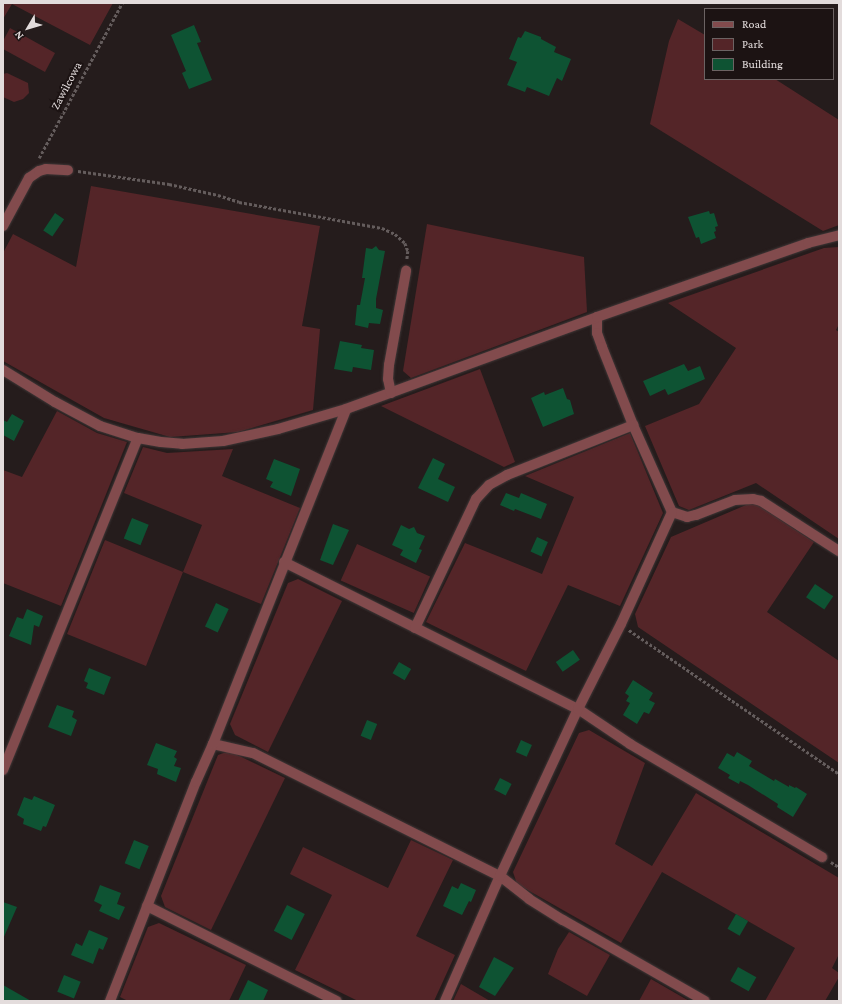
<!DOCTYPE html>
<style>
body{margin:0}
#map{position:relative;width:842px;height:1004px;overflow:hidden;background:#251c1c;font-family:"Crimson Pro",serif}
div>[style]{position:absolute}
[style*='--x']{left:calc(var(--x)*1px);top:calc(var(--y)*1px);width:calc(var(--w)*1px);rotate:calc(var(--a)*1deg)}
.green>*{inset:0;background:#542528;transform-origin:0 0}
.building>*{inset:0;background:#0e5333;transform-origin:0 0}
.path>*{height:2.5px;margin-top:-1.25px;transform-origin:0;background:repeating-linear-gradient(90deg,#645c5c 0 3px,transparent 0 5px)}
.roads{filter:drop-shadow(0 0 1px #403737) drop-shadow(0 0 1px #403737)}
.minor>*{height:10px;margin:-5px;padding:0 5px;transform-origin:5px;border-radius:5px;background:#824b4d}
span{translate:-50% -50%;white-space:nowrap;text-align:center;line-height:1.15;-webkit-text-stroke:4px #1c1313;paint-order:stroke}
.street-label{font-size:12px;color:#e3dcdc}
.frame{position:absolute;inset:0;border:4px solid #e3dcdc;pointer-events:none}
.legend{position:absolute;left:704px;top:8px;width:130px;height:72px;box-sizing:border-box;background:#1c1313;border:1px solid #6c6363;margin:0;padding:5px 7px;list-style:none;font-size:12px;color:#e3dcdc}
.legend li{display:flex;align-items:center;gap:8px;height:20px}
.legend b{width:20px;border:1px solid #6c6363}
.north{position:absolute;left:8px;top:8px;width:40px;height:40px;-webkit-text-stroke:3px #1c1313;paint-order:stroke;rotate:232deg;font-size:11px;font-weight:700;line-height:16px;text-align:center;color:#e3dcdc}
.north::after{content:'';display:block;margin:auto;width:14px;height:18px;background:#e3dcdc;clip-path:polygon(50% 0,100% 100%,50% 72%,0 100%)}
</style>
<div id="map">
<div class="green">
<div style="clip-path:polygon(3px 3px,113px 3px,90px 45px,12px 4px,3px 19px)"></div>
<div style="clip-path:polygon(678px 19px,705px 35px,705px 79px,775px 79px,839px 120px,839px 225px,823px 231px,650px 124px,669px 41px)"></div>
<div style="clip-path:polygon(10px 28px,55px 53px,45px 72px,3px 49px,3px 41px)"></div>
<div style="clip-path:polygon(7px 73px,28px 83px,29px 93px,23px 99px,14px 102px,3px 97px,3px 74px)"></div>
<div style="clip-path:polygon(91px 186px,320px 226px,302px 326px,320px 329px,313px 410px,238px 432px,170px 437px,104px 418px,3px 361px,3px 253px,13px 234px,76px 267px)"></div>
<div style="clip-path:polygon(427px 224px,584px 257px,587px 312px,411px 378px,403px 371px)"></div>
<div style="clip-path:polygon(839px 247px,839px 324px,836px 330px,839px 332px,839px 539px,756px 483px,689px 510px,679px 506px,645px 426px,699px 404px,736px 348px,668px 303px,824px 248px)"></div>
<div style="clip-path:polygon(480px 369px,515px 462px,504px 467px,381px 406px)"></div>
<div style="clip-path:polygon(57px 411px,97px 433px,127px 442px,61px 606px,3px 583px,3px 470px,22px 477px)"></div>
<div style="clip-path:polygon(630px 433px,663px 513px,620px 606px,568px 585px,526px 671px,426px 622px,465px 543px,542px 574px,574px 497px,525px 476px)"></div>
<div style="clip-path:polygon(143px 447px,167px 453px,233px 449px,222px 476px,300px 508px,261px 604px,183px 572px,146px 666px,67px 634px,105px 540px,183px 572px,202px 525px,124px 493px)"></div>
<div style="clip-path:polygon(753px 502px,814px 542px,767px 612px,839px 661px,839px 763px,638px 627px,635px 614px,671px 537px)"></div>
<div style="left:357px;top:544px;width:80px;height:40px;rotate:24deg"></div>
<div style="clip-path:polygon(298px 579px,342px 601px,268px 752px,235px 735px,230px 724px,288px 583px)"></div>
<div style="clip-path:polygon(589px 730px,645px 763px,615px 844px,652px 866px,696px 793px,839px 878px,839px 954px,832px 968px,839px 973px,839px 977px,825px 1001px,765px 1001px,795px 948px,662px 872px,621px 943px,517px 884px,513px 872px,579px 733px)"></div>
<div style="clip-path:polygon(229px 751px,285px 778px,211px 930px,165px 907px,161px 896px,218px 755px)"></div>
<div style="clip-path:polygon(411px 840px,453px 860px,416px 936px,455px 955px,434px 1001px,358px 1001px,295px 970px,332px 895px,290px 874px,303px 847px,388px 888px)"></div>
<div style="clip-path:polygon(159px 923px,246px 965px,229px 1001px,128px 1001px,120px 997px,148px 927px)"></div>
<div style="clip-path:polygon(569px 932px,610px 955px,587px 996px,548px 974px,558px 949px)"></div>
<div style="clip-path:polygon(651px 979px,689px 1001px,639px 1001px)"></div>
<div style="clip-path:polygon(461px 984px,490px 1001px,453px 1001px)"></div>
</div>
<div class="building">
<div style="clip-path:polygon(194px 25px,201px 42px,197px 43px,212px 80px,189px 89px,182px 73px,186px 71px,171px 35px)"></div>
<div style="clip-path:polygon(525px 31px,541px 37px,541px 39px,556px 47px,554px 52px,571px 59px,562px 81px,557px 78px,549px 96px,527px 87px,525px 92px,507px 85px,517px 62px,509px 59px,518px 37px,521px 38px)"></div>
<div style="clip-path:polygon(709px 211px,710px 214px,714px 213px,718px 226px,715px 227px,716px 231px,714px 232px,716px 238px,701px 244px,699px 237px,696px 238px,688px 217px)"></div>
<div style="left:55px;top:213px;width:11px;height:21px;rotate:34deg"></div>
<div style="clip-path:polygon(376px 246px,379px 250px,385px 251px,376px 299px,376px 308px,383px 310px,380px 324px,369px 323px,368px 328px,355px 325px,357px 305px,360px 305px,365px 278px,362px 278px,366px 248px,372px 249px)"></div>
<div style="clip-path:polygon(340px 341px,362px 345px,361px 348px,374px 350px,371px 370px,353px 367px,352px 372px,334px 369px)"></div>
<div style="clip-path:polygon(684px 364px,688px 371px,700px 366px,705px 379px,668px 395px,665px 389px,650px 396px,643px 381px)"></div>
<div style="clip-path:polygon(563px 388px,567px 399px,570px 400px,574px 414px,543px 427px,531px 398px,544px 392px,545px 395px)"></div>
<div style="clip-path:polygon(12px 414px,24px 421px,14px 441px,3px 435px,3px 420px,7px 422px)"></div>
<div style="clip-path:polygon(433px 458px,445px 464px,438px 479px,455px 487px,448px 502px,418px 488px)"></div>
<div style="clip-path:polygon(274px 459px,300px 469px,291px 496px,270px 487px,273px 482px,266px 479px)"></div>
<div style="clip-path:polygon(506px 493px,519px 498px,521px 493px,547px 504px,541px 519px,515px 509px,514px 511px,500px 505px)"></div>
<div style="left:132px;top:518px;width:18px;height:22px;rotate:22deg"></div>
<div style="clip-path:polygon(333px 524px,349px 530px,333px 565px,320px 560px)"></div>
<div style="clip-path:polygon(401px 525px,409px 529px,414px 527px,417px 533px,425px 536px,419px 549px,422px 550px,416px 563px,400px 555px,403px 550px,392px 545px)"></div>
<div style="left:537px;top:537px;width:12px;height:16px;rotate:24deg"></div>
<div style="left:815px;top:584px;width:22px;height:16px;rotate:34deg"></div>
<div style="left:216px;top:603px;width:14px;height:26px;rotate:25deg"></div>
<div style="clip-path:polygon(27px 609px,43px 616px,39px 627px,34px 625px,31px 645px,9px 636px,17px 617px,23px 619px)"></div>
<div style="left:573px;top:650px;width:12px;height:21px;rotate:55deg"></div>
<div style="left:399px;top:662px;width:14px;height:13px;rotate:30deg"></div>
<div style="clip-path:polygon(89px 668px,111px 677px,104px 695px,86px 688px,88px 683px,84px 681px)"></div>
<div style="clip-path:polygon(633px 680px,653px 693px,649px 700px,655px 703px,649px 714px,644px 712px,637px 724px,623px 715px,630px 703px,626px 701px,629px 696px,625px 693px)"></div>
<div style="clip-path:polygon(57px 705px,74px 711px,72px 717px,77px 720px,71px 736px,48px 727px)"></div>
<div style="left:367px;top:720px;width:11px;height:17px;rotate:22deg"></div>
<div style="left:521px;top:740px;width:12px;height:13px;rotate:24deg"></div>
<div style="clip-path:polygon(156px 743px,177px 751px,174px 757px,177px 759px,174px 766px,181px 768px,176px 782px,157px 774px,158px 769px,147px 765px)"></div>
<div style="clip-path:polygon(737px 752px,752px 761px,749px 766px,774px 781px,775px 779px,789px 787px,789px 785px,795px 788px,796px 787px,807px 794px,793px 817px,777px 807px,778px 804px,748px 785px,740px 781px,739px 784px,728px 778px,730px 775px,718px 768px,727px 753px,734px 757px)"></div>
<div style="left:500px;top:778px;width:13px;height:13px;rotate:27deg"></div>
<div style="clip-path:polygon(34px 796px,55px 805px,46px 827px,43px 826px,41px 831px,23px 824px,24px 819px,17px 815px,24px 797px,32px 800px)"></div>
<div style="left:134px;top:840px;width:16px;height:25px;rotate:22deg"></div>
<div style="clip-path:polygon(461px 883px,476px 890px,471px 902px,469px 901px,462px 915px,443px 906px,452px 886px,458px 889px)"></div>
<div style="clip-path:polygon(100px 885px,121px 893px,117px 904px,125px 907px,119px 920px,99px 911px,102px 905px,94px 901px)"></div>
<div style="clip-path:polygon(3px 902px,17px 907px,3px 939px)"></div>
<div style="left:287px;top:905px;width:20px;height:29px;rotate:27deg"></div>
<div style="left:736px;top:914px;width:14px;height:17px;rotate:30deg"></div>
<div style="clip-path:polygon(89px 930px,108px 938px,103px 950px,99px 948px,93px 964px,71px 955px,76px 943px,82px 946px)"></div>
<div style="clip-path:polygon(494px 957px,514px 968px,495px 996px,479px 987px)"></div>
<div style="left:738px;top:967px;width:21px;height:16px;rotate:29deg"></div>
<div style="left:64px;top:975px;width:18px;height:18px;rotate:22deg"></div>
<div style="clip-path:polygon(248px 980px,268px 990px,263px 1001px,238px 1001px)"></div>
<div style="clip-path:polygon(3px 985px,31px 1001px,3px 1001px)"></div>
</div>
<div class="path">
<div style="--x:39;--y:158;--w:176;--a:-61.8"></div>
<div style="--x:78;--y:171;--w:92;--a:8.1"></div>
<div style="--x:169;--y:184;--w:50;--a:12.7"></div>
<div style="--x:218;--y:195;--w:22;--a:18"></div>
<div style="--x:239;--y:202;--w:145;--a:10.3"></div>
<div style="--x:382;--y:228;--w:14;--a:25"></div>
<div style="--x:395;--y:234;--w:13;--a:42"></div>
<div style="--x:405;--y:243;--w:9;--a:69"></div>
<div style="--x:408;--y:251;--w:9;--a:96"></div>
<div style="--x:629;--y:630;--w:255;--a:34.4"></div>
<div style="--x:831;--y:862;--w:9;--a:32"></div>
</div>
<div class="roads">
<div class="minor">
<div style="--x:3;--y:226;--w:55;--a:-61.6"></div>
<div style="--x:29;--y:178;--w:12;--a:-35"></div>
<div style="--x:39;--y:171;--w:7;--a:-16"></div>
<div style="--x:46;--y:169;--w:22;--a:3"></div>
<div style="--x:597;--y:317;--w:16;--a:90"></div>
<div style="--x:597;--y:333;--w:15;--a:70"></div>
<div style="--x:602;--y:347;--w:84;--a:68.3"></div>
<div style="--x:633;--y:425;--w:95;--a:65.9"></div>
<div style="--x:672;--y:512;--w:16;--a:18"></div>
<div style="--x:687;--y:517;--w:9;--a:-13"></div>
<div style="--x:696;--y:515;--w:42;--a:-21"></div>
<div style="--x:735;--y:500;--w:18;--a:-3"></div>
<div style="--x:753;--y:499;--w:8;--a:14"></div>
<div style="--x:761;--y:501;--w:93;--a:32.7"></div>
<div style="--x:3;--y:370;--w:61;--a:31.6"></div>
<div style="--x:55;--y:402;--w:51;--a:28.1"></div>
<div style="--x:100;--y:426;--w:40;--a:18"></div>
<div style="--x:138;--y:438;--w:23;--a:10"></div>
<div style="--x:161;--y:442;--w:21;--a:5"></div>
<div style="--x:182;--y:444;--w:41;--a:-4.2"></div>
<div style="--x:223;--y:441;--w:56;--a:-12.3"></div>
<div style="--x:278;--y:429;--w:71;--a:-16.4"></div>
<div style="--x:346;--y:409;--w:267;--a:-20.1"></div>
<div style="--x:597;--y:317;--w:224;--a:-19.3"></div>
<div style="--x:808;--y:243;--w:32;--a:-14"></div>
<div style="--x:391;--y:393;--w:14;--a:-102"></div>
<div style="--x:388;--y:379;--w:14;--a:-86"></div>
<div style="--x:389;--y:365;--w:96;--a:-79.7"></div>
<div style="--x:284;--y:562;--w:329;--a:26.6"></div>
<div style="--x:578;--y:709;--w:63;--a:33.9"></div>
<div style="--x:630;--y:744;--w:223;--a:30.5"></div>
<div style="--x:415;--y:628;--w:143;--a:-64.7"></div>
<div style="--x:476;--y:499;--w:19;--a:-47"></div>
<div style="--x:489;--y:485;--w:21;--a:-29"></div>
<div style="--x:507;--y:475;--w:136;--a:-21.6"></div>
<div style="--x:213;--y:744;--w:41;--a:12.7"></div>
<div style="--x:253;--y:753;--w:276;--a:26.5"></div>
<div style="--x:500;--y:876;--w:37;--a:38"></div>
<div style="--x:529;--y:899;--w:40;--a:32"></div>
<div style="--x:563;--y:920;--w:163;--a:29.7"></div>
<div style="--x:3;--y:770;--w:358;--a:-67.9"></div>
<div style="--x:147;--y:906;--w:212;--a:26.6"></div>
<div style="--x:110;--y:1001;--w:235;--a:-68.6"></div>
<div style="--x:196;--y:782;--w:42;--a:-65.9"></div>
<div style="--x:213;--y:744;--w:360;--a:-68.3"></div>
<div style="--x:445;--y:1001;--w:137;--a:-66.3"></div>
<div style="--x:500;--y:876;--w:184;--a:-65"></div>
<div style="--x:578;--y:709;--w:95;--a:-63.2"></div>
<div style="--x:621;--y:624;--w:123;--a:-65.5"></div>
</div>
</div>
<div class="street-label">
<span style="left:67px;top:86px;rotate:-62deg">Zawilcowa</span>
</div>
<div class="frame"></div>
<ul class="legend">
<li><b style="height:5px;background:#824b4d"></b>Road</li>
<li><b style="height:11px;background:#542528"></b>Park</li>
<li><b style="height:11px;background:#0e5333"></b>Building</li>
</ul>
<div class="north">N</div>
</div>
